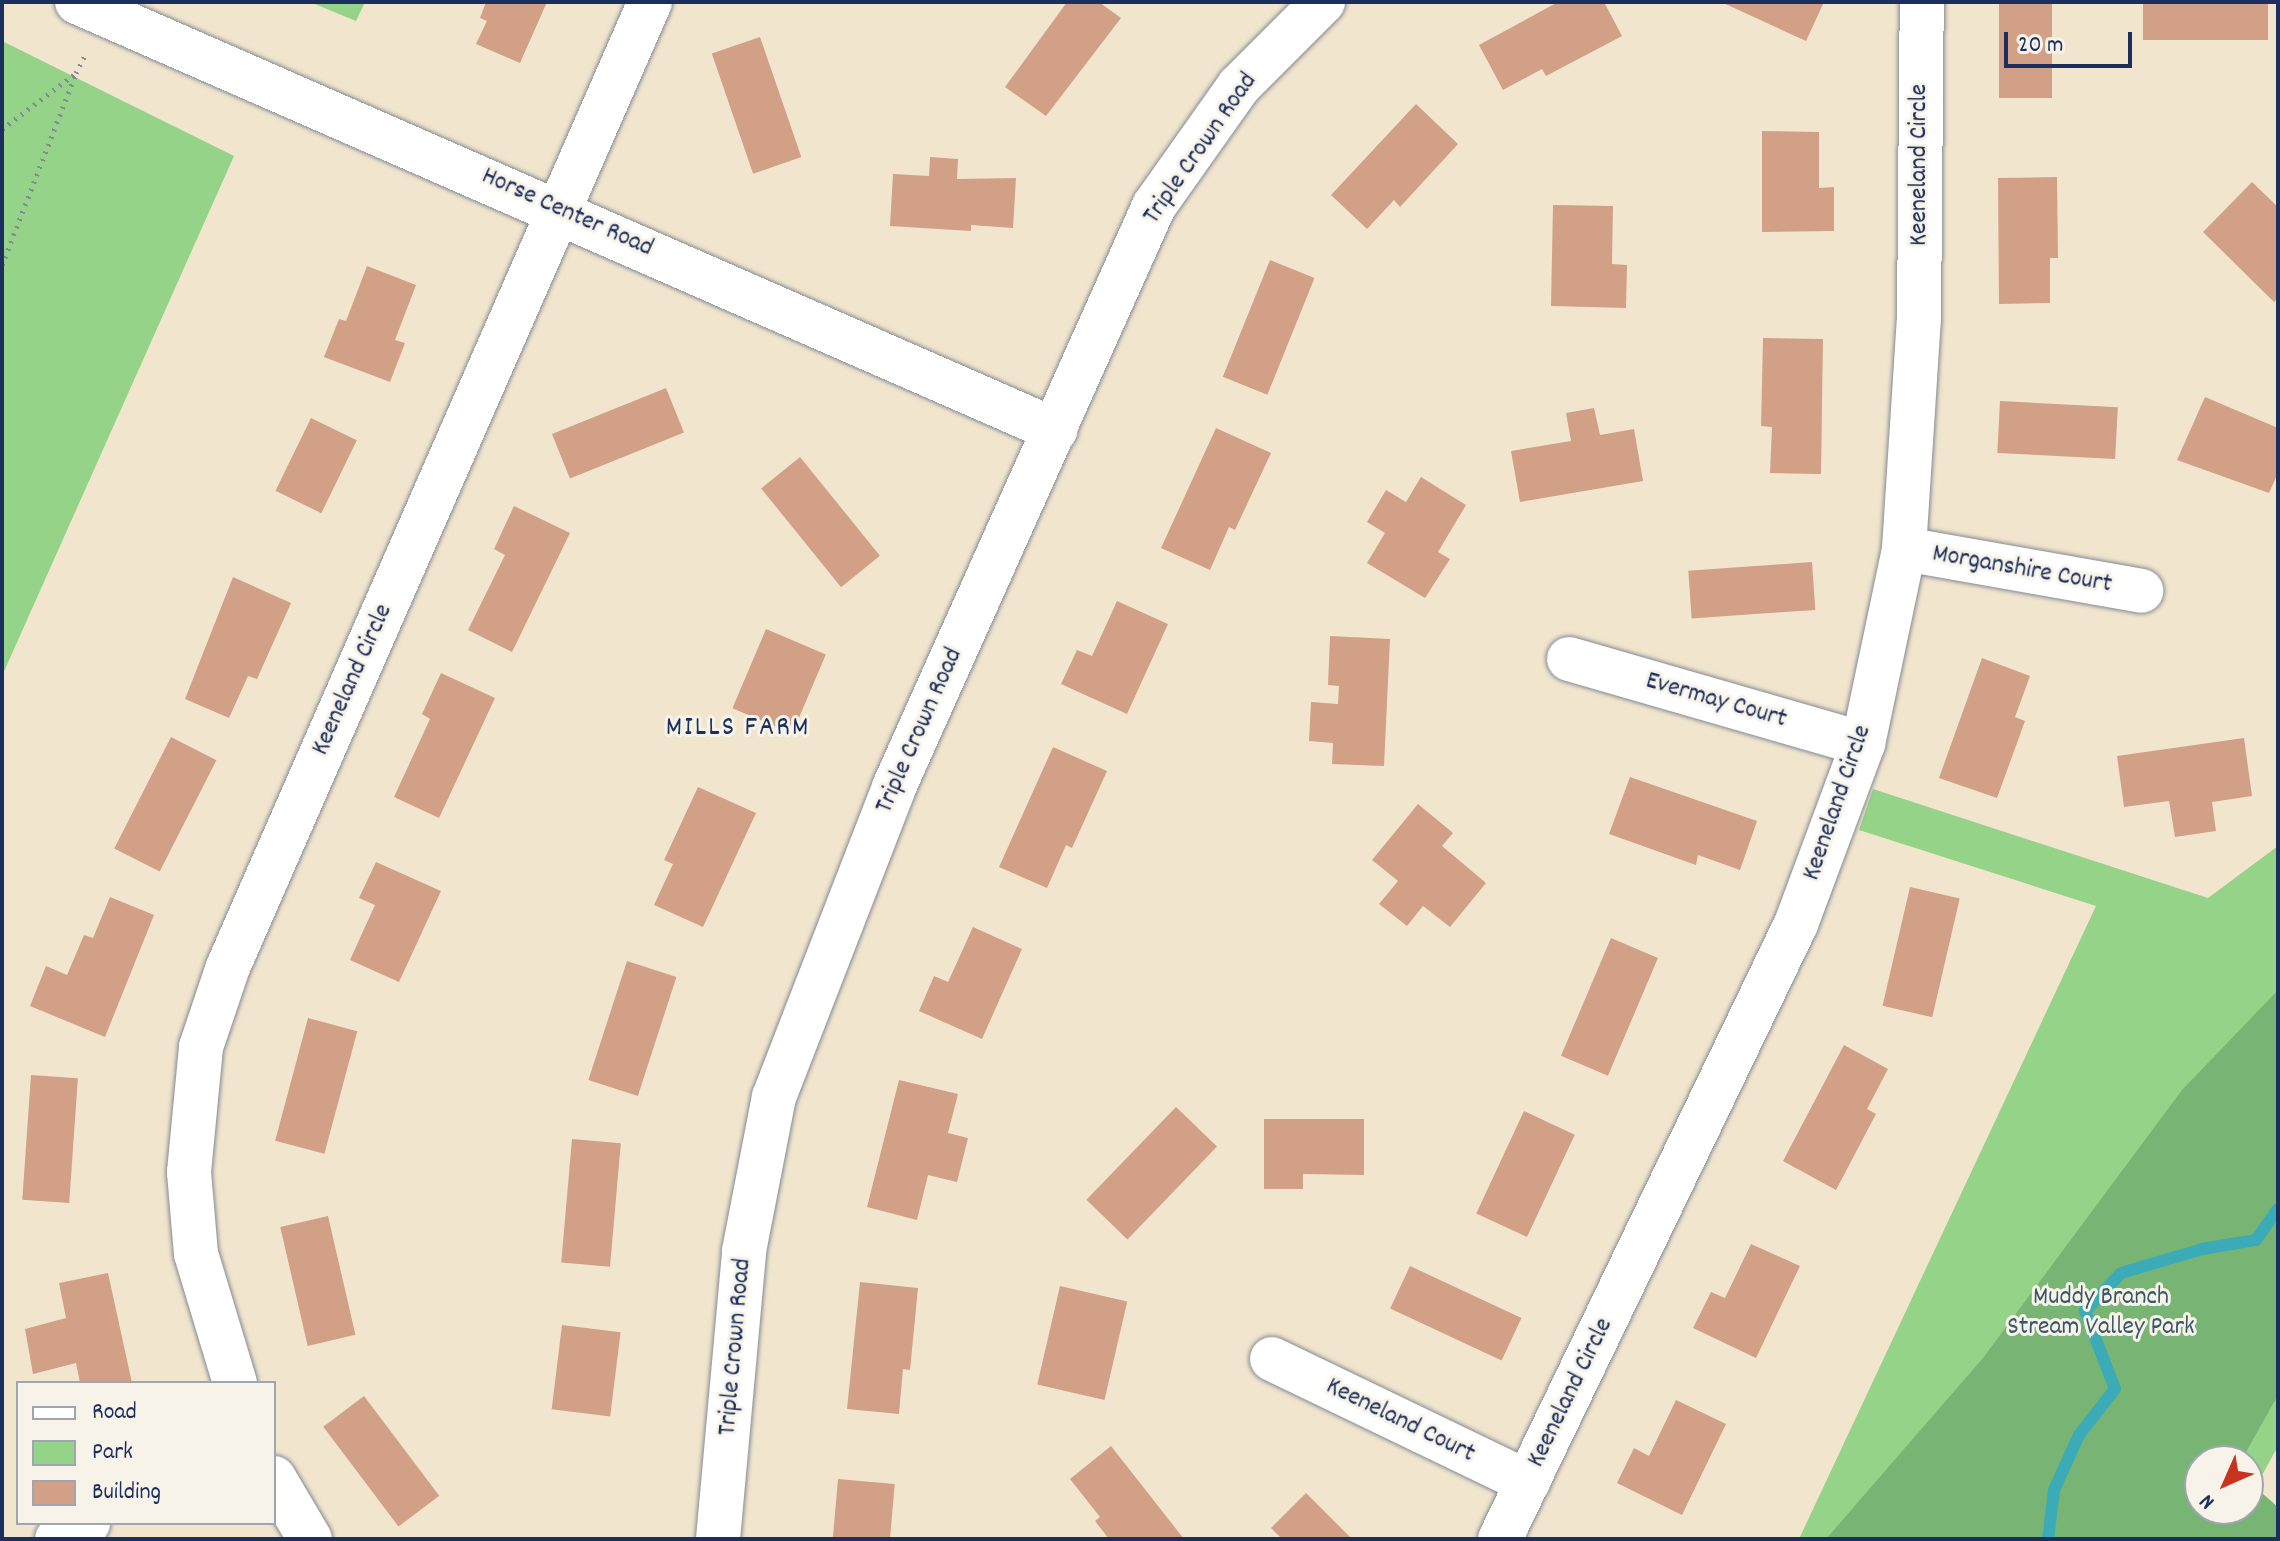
<!DOCTYPE html>
<style>
body{margin:0}
#map{position:relative;width:2280px;height:1541px;overflow:hidden;background:#f1e6cd;font-family:Dekko,sans-serif}
div>[style]{position:absolute}
[style*='--x']{left:calc(var(--x)*1px);top:calc(var(--y)*1px);width:calc(var(--w)*1px);rotate:calc(var(--a)*1deg)}
.green>*{inset:0;background:#95d388}
.forest>*{inset:0;background:#78b574}
.stream>*{height:12px;margin:-6px;padding:0 6px;transform-origin:6px;border-radius:6px;background:#3babb7}
.building>*{inset:0;background:#d2a087;transform-origin:0 0}
.path>*{height:5px;margin-top:-2.5px;transform-origin:0;background:repeating-linear-gradient(90deg,#868a96 0 2px,transparent 0 8px)}
.roads{filter:drop-shadow(0 0 2px #868a96) drop-shadow(0 0 2px #868a96)}
.minor>*{height:44px;margin:-22px;padding:0 22px;transform-origin:22px;border-radius:22px;background:#fff}
span{translate:-50% -50%;white-space:nowrap;text-align:center;line-height:1.15;-webkit-text-stroke:6px #f7f3e8;paint-order:stroke}
.street-label{font-size:26px;color:#1b2f5e}
.park-label{font-size:26px;color:#3a5868}
.neighbourhood-label{font-size:28px;color:#1b2f5e;letter-spacing:2px}
.frame{position:absolute;inset:0;border:4px solid #1b2f5e;pointer-events:none}
.legend{position:absolute;left:16px;top:1381px;width:260px;height:144px;box-sizing:border-box;background:#f7f3e8;border:2px solid #9fa5b1;margin:0;padding:10px 14px;list-style:none;font-size:24px;color:#1b2f5e}
.legend li{display:flex;align-items:center;gap:16px;height:40px}
.legend b{width:40px;border:2px solid #9fa5b1}
.north{position:absolute;left:2184px;top:1445px;width:80px;height:80px;box-sizing:border-box;background:#f7f3e8;border:2px solid #9fa5b1;border-radius:50%;rotate:225deg;font-size:22px;font-weight:700;line-height:32px;text-align:center;color:#1b2f5e}
.north::after{content:'';display:block;margin:auto;width:28px;height:36px;background:#c8321e;clip-path:polygon(50% 0,100% 100%,50% 72%,0 100%)}
.scale{position:absolute;left:2004px;top:32px;width:128px;height:36px;box-sizing:border-box;border:4px solid #1b2f5e;border-top:0;padding-left:10px;font-size:24px;line-height:28px;white-space:nowrap;color:#1b2f5e;-webkit-text-stroke:6px #f7f3e8;paint-order:stroke}
</style>
<div id="map">
<div class="green">
<div style="clip-path:polygon(310px 2px,365px 2px,356px 21px)"></div>
<div style="clip-path:polygon(2px 41px,234px 156px,2px 676px)"></div>
<div style="clip-path:polygon(1873px 789px,2208px 898px,2278px 846px,2278px 1446px,2248px 1501px,2248px 1461px,2200px 1461px,2200px 1509px,2227px 1539px,1799px 1539px,2096px 906px,1859px 830px)"></div>
</div>
<div class="forest">
<div style="clip-path:polygon(2278px 990px,2278px 1395px,2241px 1461px,2200px 1461px,2200px 1509px,2248px 1509px,2248px 1481px,2278px 1507px,2278px 1539px,1826px 1539px,1983px 1358px,2182px 1090px)"></div>
</div>
<div class="stream">
<div style="--x:2048;--y:1539;--w:49;--a:-83"></div>
<div style="--x:2054;--y:1490;--w:60;--a:-65.6"></div>
<div style="--x:2079;--y:1435;--w:58;--a:-52"></div>
<div style="--x:2115;--y:1389;--w:84;--a:-111"></div>
<div style="--x:2085;--y:1311;--w:52;--a:-46.5"></div>
<div style="--x:2121;--y:1273;--w:84;--a:-16.5"></div>
<div style="--x:2202;--y:1249;--w:55;--a:-9.5"></div>
<div style="--x:2256;--y:1240;--w:38;--a:-55"></div>
</div>
<div class="building">
<div style="clip-path:polygon(486px 2px,547px 2px,520px 63px,476px 44px,487px 21px,480px 18px)"></div>
<div style="clip-path:polygon(1067px 2px,1099px 2px,1121px 18px,1046px 116px,1005px 87px)"></div>
<div style="clip-path:polygon(1558px 2px,1604px 2px,1622px 36px,1546px 76px,1542px 69px,1503px 90px,1479px 45px)"></div>
<div style="clip-path:polygon(1721px 2px,1824px 2px,1806px 41px)"></div>
<div style="left:1999px;top:2px;width:53px;height:96px"></div>
<div style="left:2143px;top:2px;width:125px;height:38px"></div>
<div style="left:760px;top:37px;width:127px;height:51px;rotate:71deg"></div>
<div style="clip-path:polygon(1416px 104px,1458px 144px,1400px 207px,1394px 200px,1367px 229px,1331px 195px)"></div>
<div style="clip-path:polygon(1762px 131px,1819px 132px,1819px 188px,1834px 187px,1834px 231px,1762px 232px)"></div>
<div style="clip-path:polygon(930px 157px,958px 159px,957px 179px,1016px 178px,1013px 228px,971px 225px,971px 231px,890px 226px,893px 174px,929px 176px)"></div>
<div style="clip-path:polygon(2057px 177px,2058px 258px,2050px 258px,2050px 303px,1999px 304px,1998px 178px)"></div>
<div style="clip-path:polygon(2252px 182px,2278px 207px,2278px 298px,2274px 302px,2203px 232px)"></div>
<div style="clip-path:polygon(1553px 205px,1613px 206px,1612px 264px,1627px 265px,1626px 308px,1551px 306px)"></div>
<div style="left:1270px;top:260px;width:48px;height:126px;rotate:22deg"></div>
<div style="clip-path:polygon(367px 266px,416px 285px,395px 340px,405px 343px,390px 382px,324px 357px,339px 319px,346px 321px)"></div>
<div style="clip-path:polygon(1763px 338px,1823px 339px,1821px 474px,1770px 473px,1772px 427px,1761px 426px)"></div>
<div style="left:666px;top:388px;width:48px;height:123px;rotate:68deg"></div>
<div style="clip-path:polygon(2205px 397px,2278px 428px,2278px 473px,2269px 493px,2177px 460px)"></div>
<div style="left:2000px;top:401px;width:118px;height:52px;rotate:3deg"></div>
<div style="clip-path:polygon(1594px 408px,1600px 435px,1634px 429px,1643px 481px,1520px 502px,1511px 451px,1571px 441px,1566px 413px)"></div>
<div style="left:311px;top:418px;width:51px;height:81px;rotate:26deg"></div>
<div style="clip-path:polygon(1216px 428px,1271px 453px,1235px 530px,1229px 527px,1210px 570px,1161px 548px)"></div>
<div style="left:800px;top:457px;width:127px;height:50px;rotate:51deg"></div>
<div style="clip-path:polygon(1421px 477px,1466px 505px,1438px 552px,1450px 559px,1425px 598px,1367px 563px,1385px 533px,1367px 522px,1386px 490px,1406px 502px)"></div>
<div style="clip-path:polygon(514px 506px,570px 533px,512px 652px,468px 630px,505px 555px,494px 549px)"></div>
<div style="left:1812px;top:562px;width:48px;height:124px;rotate:86deg"></div>
<div style="clip-path:polygon(233px 577px,291px 603px,257px 679px,248px 676px,229px 718px,185px 699px)"></div>
<div style="clip-path:polygon(1117px 601px,1168px 624px,1127px 714px,1061px 684px,1077px 650px,1092px 656px)"></div>
<div style="left:766px;top:629px;width:65px;height:86px;rotate:23deg"></div>
<div style="clip-path:polygon(1330px 636px,1390px 639px,1384px 766px,1332px 764px,1333px 743px,1309px 741px,1311px 702px,1338px 704px,1339px 686px,1328px 685px)"></div>
<div style="clip-path:polygon(1982px 658px,2030px 676px,2015px 717px,2025px 721px,1997px 798px,1939px 778px)"></div>
<div style="clip-path:polygon(441px 673px,495px 698px,439px 818px,394px 797px,430px 719px,422px 714px)"></div>
<div style="left:171px;top:737px;width:51px;height:125px;rotate:27deg"></div>
<div style="clip-path:polygon(2244px 738px,2252px 796px,2212px 802px,2216px 831px,2175px 837px,2169px 801px,2124px 807px,2117px 756px)"></div>
<div style="clip-path:polygon(1053px 747px,1107px 771px,1072px 848px,1066px 845px,1047px 888px,999px 867px)"></div>
<div style="clip-path:polygon(1630px 777px,1757px 821px,1740px 870px,1698px 855px,1696px 865px,1609px 834px)"></div>
<div style="clip-path:polygon(698px 787px,756px 813px,703px 927px,654px 905px,673px 864px,664px 860px)"></div>
<div style="clip-path:polygon(1418px 804px,1453px 833px,1442px 846px,1486px 883px,1450px 927px,1423px 906px,1407px 926px,1379px 904px,1398px 881px,1372px 860px)"></div>
<div style="clip-path:polygon(376px 862px,441px 891px,399px 982px,350px 960px,375px 905px,359px 898px)"></div>
<div style="left:1910px;top:887px;width:51px;height:122px;rotate:13deg"></div>
<div style="clip-path:polygon(110px 897px,154px 915px,105px 1037px,30px 1006px,46px 966px,67px 975px,84px 935px,93px 938px)"></div>
<div style="clip-path:polygon(973px 927px,1022px 949px,982px 1039px,919px 1011px,934px 976px,948px 982px)"></div>
<div style="left:1611px;top:938px;width:51px;height:128px;rotate:23deg"></div>
<div style="left:627px;top:961px;width:52px;height:125px;rotate:18deg"></div>
<div style="left:308px;top:1018px;width:51px;height:127px;rotate:15deg"></div>
<div style="clip-path:polygon(1844px 1045px,1888px 1069px,1867px 1109px,1876px 1114px,1836px 1190px,1783px 1161px)"></div>
<div style="left:31px;top:1075px;width:47px;height:125px;rotate:4deg"></div>
<div style="clip-path:polygon(899px 1080px,958px 1094px,948px 1133px,968px 1138px,957px 1182px,928px 1175px,917px 1220px,867px 1207px)"></div>
<div style="left:1176px;top:1107px;width:57px;height:129px;rotate:44deg"></div>
<div style="left:1524px;top:1111px;width:56px;height:113px;rotate:25deg"></div>
<div style="clip-path:polygon(1264px 1119px,1364px 1119px,1364px 1175px,1303px 1174px,1303px 1189px,1264px 1189px)"></div>
<div style="left:572px;top:1139px;width:49px;height:124px;rotate:5deg"></div>
<div style="left:328px;top:1216px;width:122px;height:49px;rotate:77deg"></div>
<div style="clip-path:polygon(1751px 1244px,1800px 1266px,1756px 1358px,1693px 1328px,1711px 1292px,1725px 1298px)"></div>
<div style="left:1410px;top:1266px;width:123px;height:47px;rotate:25deg"></div>
<div style="clip-path:polygon(108px 1273px,132px 1383px,80px 1383px,76px 1363px,33px 1374px,25px 1329px,66px 1318px,59px 1283px)"></div>
<div style="clip-path:polygon(860px 1282px,918px 1288px,910px 1370px,903px 1369px,899px 1414px,847px 1409px)"></div>
<div style="left:1060px;top:1286px;width:69px;height:101px;rotate:13deg"></div>
<div style="left:562px;top:1325px;width:59px;height:85px;rotate:7deg"></div>
<div style="left:364px;top:1396px;width:125px;height:51px;rotate:53deg"></div>
<div style="clip-path:polygon(1676px 1400px,1726px 1424px,1682px 1515px,1617px 1483px,1634px 1448px,1649px 1456px)"></div>
<div style="clip-path:polygon(1111px 1446px,1184px 1539px,1109px 1539px,1095px 1521px,1100px 1517px,1070px 1479px)"></div>
<div style="left:838px;top:1479px;width:57px;height:60px;rotate:5deg"></div>
<div style="clip-path:polygon(1306px 1493px,1352px 1539px,1282px 1539px,1271px 1528px)"></div>
</div>
<div class="path">
<div style="--x:2;--y:129;--w:93;--a:-37.1"></div>
<div style="--x:76;--y:73;--w:22;--a:-63"></div>
<div style="--x:2;--y:265;--w:206;--a:-68.9"></div>
</div>
<div class="roads">
<div class="minor">
<div style="--x:77;--y:2;--w:1068;--a:23.64"></div>
<div style="--x:1904;--y:549;--w:241;--a:10"></div>
<div style="--x:1569;--y:659;--w:306;--a:16.1"></div>
<div style="--x:1272;--y:1359;--w:284;--a:25.7"></div>
<div style="--x:235;--y:1383;--w:135;--a:-106.8"></div>
<div style="--x:196;--y:1254;--w:82;--a:-94.9"></div>
<div style="--x:189;--y:1172;--w:126;--a:-84.5"></div>
<div style="--x:201;--y:1047;--w:84;--a:-71.4"></div>
<div style="--x:228;--y:967;--w:1053;--a:-66.38"></div>
<div style="--x:274;--y:1478;--w:71;--a:59.5"></div>
<div style="--x:57;--y:1539;--w:35;--a:-27"></div>
<div style="--x:718;--y:1539;--w:289;--a:-84.8"></div>
<div style="--x:744;--y:1251;--w:157;--a:-79"></div>
<div style="--x:774;--y:1097;--w:332;--a:-68.8"></div>
<div style="--x:894;--y:787;--w:637;--a:-65.89"></div>
<div style="--x:1154;--y:206;--w:147;--a:-54.7"></div>
<div style="--x:1239;--y:86;--w:119;--a:-45"></div>
<div style="--x:1500;--y:1539;--w:683;--a:-64.3"></div>
<div style="--x:1796;--y:924;--w:192;--a:-69.6"></div>
<div style="--x:1863;--y:744;--w:199;--a:-78.1"></div>
<div style="--x:1904;--y:549;--w:229;--a:-86.3"></div>
<div style="--x:1919;--y:320;--w:318;--a:-89.5"></div>
</div>
</div>
<div class="street-label">
<span style="left:1201px;top:149px;rotate:-55deg">Triple Crown Road</span>
<span style="left:1920px;top:165px;rotate:-90deg">Keeneland Circle</span>
<span style="left:567px;top:213px;rotate:24deg">Horse Center Road</span>
<span style="left:2022px;top:570px;rotate:10deg">Morganshire Court</span>
<span style="left:353px;top:680px;rotate:-66deg">Keeneland Circle</span>
<span style="left:1716px;top:701px;rotate:16deg">Evermay Court</span>
<span style="left:920px;top:731px;rotate:-66deg">Triple Crown Road</span>
<span style="left:1838px;top:803px;rotate:-71deg">Keeneland Circle</span>
<span style="left:736px;top:1347px;rotate:-85deg">Triple Crown Road</span>
<span style="left:1571px;top:1393px;rotate:-64deg">Keeneland Circle</span>
<span style="left:1400px;top:1421px;rotate:26deg">Keeneland Court</span>
</div>
<div class="park-label">
<span style="left:2101px;top:1313px">Muddy Branch<br>Stream Valley Park</span>
</div>
<div class="neighbourhood-label">
<span style="left:738px;top:729px">MILLS FARM</span>
</div>
<div class="frame"></div>
<ul class="legend">
<li><b style="height:10px;background:#fff"></b>Road</li>
<li><b style="height:22px;background:#95d388"></b>Park</li>
<li><b style="height:22px;background:#d2a087"></b>Building</li>
</ul>
<div class="north">N</div>
<div class="scale">20 m</div>
</div>
